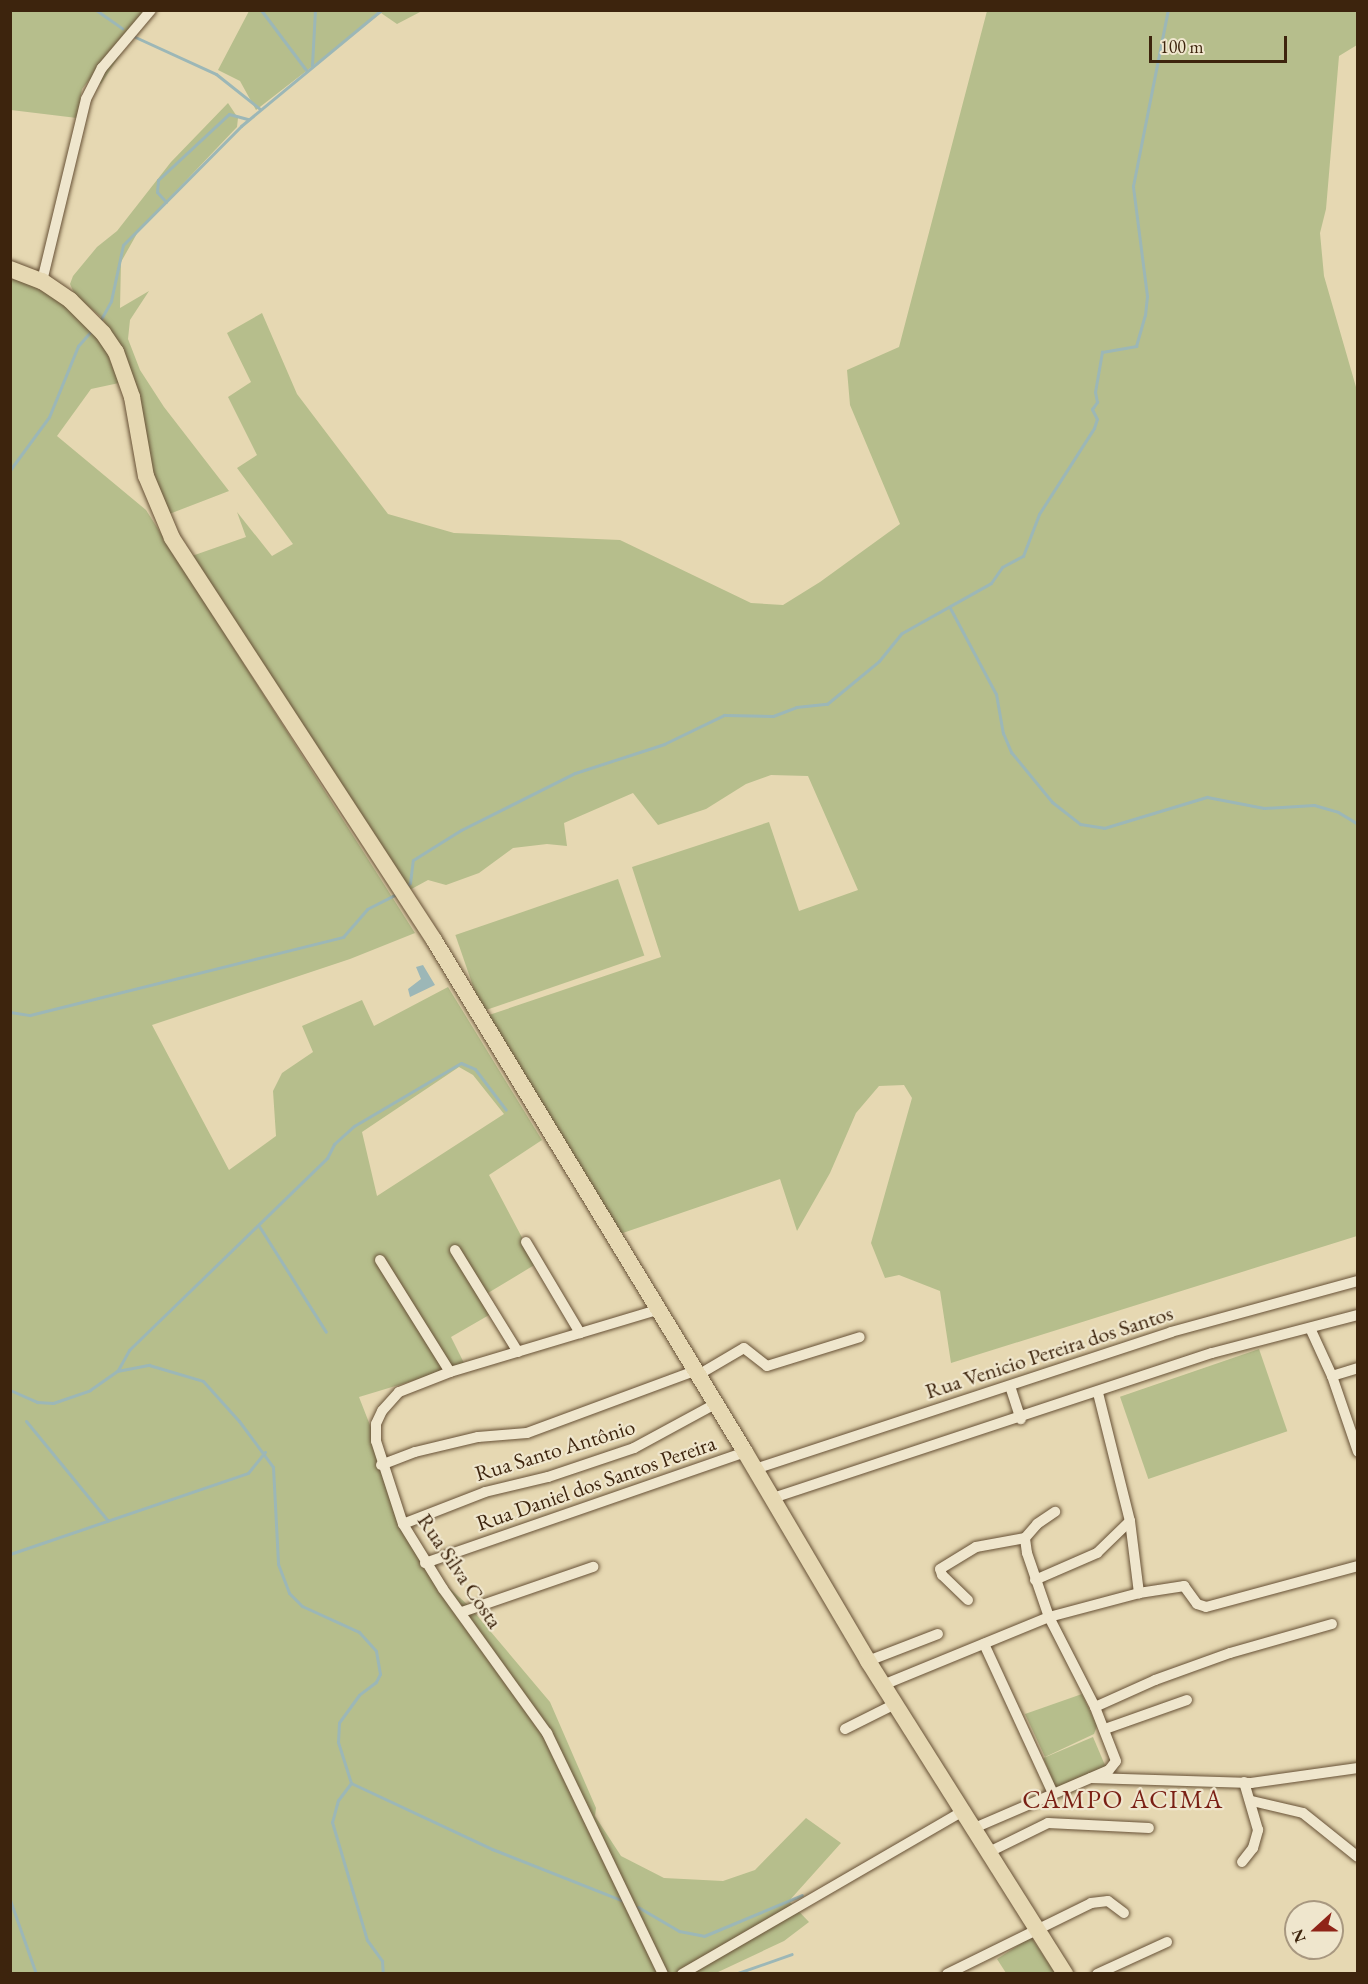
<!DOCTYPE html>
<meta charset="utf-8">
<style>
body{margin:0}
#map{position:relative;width:1368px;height:1984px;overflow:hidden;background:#e6d8b2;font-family:"EB Garamond",serif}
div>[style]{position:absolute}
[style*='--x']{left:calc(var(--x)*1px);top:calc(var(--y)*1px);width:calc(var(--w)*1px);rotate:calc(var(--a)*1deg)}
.green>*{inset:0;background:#b6be8c;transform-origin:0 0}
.water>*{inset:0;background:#9cb7b7}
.stream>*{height:3px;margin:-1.5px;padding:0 1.5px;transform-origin:1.5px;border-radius:1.5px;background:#9cb7b7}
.roads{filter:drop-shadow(0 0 2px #675136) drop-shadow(0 0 2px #675136)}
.street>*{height:10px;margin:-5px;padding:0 5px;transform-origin:5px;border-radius:5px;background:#efe6cd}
.primary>*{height:16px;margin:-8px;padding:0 8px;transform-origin:8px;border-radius:8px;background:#e6d8b2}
span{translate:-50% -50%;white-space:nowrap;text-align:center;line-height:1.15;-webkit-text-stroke:4.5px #efe6cd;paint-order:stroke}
.street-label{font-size:22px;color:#3d240d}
.quarter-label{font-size:26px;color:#7a1f14;letter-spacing:1.5px}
.frame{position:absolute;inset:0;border:12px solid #3d240d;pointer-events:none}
.north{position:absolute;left:1284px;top:1900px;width:60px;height:60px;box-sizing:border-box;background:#efe6cd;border:2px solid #a89880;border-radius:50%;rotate:249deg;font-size:16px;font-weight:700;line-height:24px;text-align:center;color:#3d240d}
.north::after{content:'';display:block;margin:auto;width:21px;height:27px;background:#8f2418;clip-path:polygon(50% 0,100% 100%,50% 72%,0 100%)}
.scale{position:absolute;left:1149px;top:36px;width:138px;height:27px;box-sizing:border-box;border:3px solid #3d240d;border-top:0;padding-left:8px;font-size:18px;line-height:21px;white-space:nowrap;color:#3d240d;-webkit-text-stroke:4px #efe6cd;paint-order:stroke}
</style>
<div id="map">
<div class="green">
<div style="clip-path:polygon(10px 11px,149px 11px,101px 84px,90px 79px,82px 89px,77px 118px,11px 110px)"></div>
<div style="clip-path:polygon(249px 11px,249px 10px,422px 11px,397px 24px,381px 13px,256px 110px,240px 81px,218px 70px)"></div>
<div style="clip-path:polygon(987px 11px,1357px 11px,1357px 45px,1339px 56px,1326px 209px,1320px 233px,1324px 276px,1358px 394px,1357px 1236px,951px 1363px,940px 1291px,899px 1275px,885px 1278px,871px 1243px,912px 1098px,904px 1085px,879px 1086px,856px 1113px,830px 1173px,797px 1231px,780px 1179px,617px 1235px,483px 1017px,661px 957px,632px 867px,769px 822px,799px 911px,858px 890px,808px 776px,771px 775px,746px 784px,706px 809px,658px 825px,633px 793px,564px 823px,567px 846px,547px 844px,513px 848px,479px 873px,446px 885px,428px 880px,406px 892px,189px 557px,246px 537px,237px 512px,272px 556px,293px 544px,237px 468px,257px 455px,228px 397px,251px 382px,227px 333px,262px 313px,297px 394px,388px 514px,454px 533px,620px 540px,751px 603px,783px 605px,820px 582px,900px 524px,850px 405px,847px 370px,899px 347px)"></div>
<div style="clip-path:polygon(228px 103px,238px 118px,237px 127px,139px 230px,121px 262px,120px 308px,149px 291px,130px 320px,128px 339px,140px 370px,164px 407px,229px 491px,164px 516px,120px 346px,101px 317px,75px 295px,70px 284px,73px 276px,97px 247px,117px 231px,171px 162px)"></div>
<div style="clip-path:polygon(evenodd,11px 279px,25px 282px,59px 300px,91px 326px,107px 353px,119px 383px,91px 389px,57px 436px,146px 510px,415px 933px,350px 959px,152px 1025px,229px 1170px,276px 1136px,273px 1091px,282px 1073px,313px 1052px,302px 1026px,362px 1000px,374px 1026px,448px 987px,542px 1140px,489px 1175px,536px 1264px,488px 1293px,496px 1311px,451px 1337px,465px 1365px,359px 1397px,428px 1574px,438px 1578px,469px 1606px,550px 1702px,596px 1808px,595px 1816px,621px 1856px,664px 1878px,723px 1881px,755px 1870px,806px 1818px,841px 1843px,789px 1901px,809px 1922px,784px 1941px,716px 1973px,11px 1973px,11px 279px,459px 1067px,473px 1075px,504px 1114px,377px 1196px,362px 1132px,459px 1067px)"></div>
<div style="left:618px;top:879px;width:81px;height:172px;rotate:71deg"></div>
<div style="left:1259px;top:1349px;width:87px;height:147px;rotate:71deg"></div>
<div style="clip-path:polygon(1082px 1694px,1097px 1726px,1094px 1734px,1045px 1757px,1025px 1714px)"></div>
<div style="left:1093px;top:1737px;width:34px;height:54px;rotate:67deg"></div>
<div style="clip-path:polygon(1031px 1937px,1055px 1973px,1006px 1973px,997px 1959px)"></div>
</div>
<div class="water">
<div style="clip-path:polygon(423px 965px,435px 985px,410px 997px,408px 989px,421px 979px,416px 967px)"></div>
</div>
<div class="stream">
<div style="--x:96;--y:10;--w:32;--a:35"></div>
<div style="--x:261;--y:10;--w:75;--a:53.1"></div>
<div style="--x:133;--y:36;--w:91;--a:24.6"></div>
<div style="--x:216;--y:74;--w:56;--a:38.5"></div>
<div style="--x:312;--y:65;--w:55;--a:-86.9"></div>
<div style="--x:166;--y:202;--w:13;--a:-132"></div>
<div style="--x:157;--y:192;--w:12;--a:-85"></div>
<div style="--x:158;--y:180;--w:97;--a:-42.9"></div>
<div style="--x:229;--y:114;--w:20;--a:15"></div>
<div style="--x:100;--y:321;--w:23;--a:-61"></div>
<div style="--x:111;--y:301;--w:57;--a:-77.9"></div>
<div style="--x:123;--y:245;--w:168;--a:-45.2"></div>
<div style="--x:241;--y:126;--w:182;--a:-39.6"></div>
<div style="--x:10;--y:470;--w:66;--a:-53.7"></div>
<div style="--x:49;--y:417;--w:77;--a:-67.8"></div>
<div style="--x:78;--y:346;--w:21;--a:-49"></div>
<div style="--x:950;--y:608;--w:98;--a:61.9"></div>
<div style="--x:996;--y:694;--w:40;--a:80"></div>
<div style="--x:1003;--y:733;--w:21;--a:67"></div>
<div style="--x:1011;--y:752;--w:65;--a:50.6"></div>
<div style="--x:1052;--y:802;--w:36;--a:38"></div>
<div style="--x:1080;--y:824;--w:24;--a:9"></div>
<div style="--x:1104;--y:828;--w:108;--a:-16.8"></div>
<div style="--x:1207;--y:797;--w:58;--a:10.9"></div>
<div style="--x:1264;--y:808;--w:50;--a:-3.4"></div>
<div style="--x:1314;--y:805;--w:25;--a:16"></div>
<div style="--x:1338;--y:812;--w:23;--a:31"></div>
<div style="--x:405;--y:888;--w:7;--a:-45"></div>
<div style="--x:410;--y:883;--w:23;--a:-83"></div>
<div style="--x:413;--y:860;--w:57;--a:-32"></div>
<div style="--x:461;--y:830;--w:127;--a:-26.6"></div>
<div style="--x:575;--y:773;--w:94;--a:-18"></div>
<div style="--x:664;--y:744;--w:67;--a:-25.8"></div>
<div style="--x:724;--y:715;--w:49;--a:1.2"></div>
<div style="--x:773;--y:716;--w:25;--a:-21"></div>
<div style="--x:796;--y:707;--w:31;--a:-6"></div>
<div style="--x:827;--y:704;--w:67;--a:-39.6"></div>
<div style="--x:879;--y:661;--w:36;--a:-51"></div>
<div style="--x:902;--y:633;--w:102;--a:-29.3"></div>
<div style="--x:991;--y:583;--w:19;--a:-55"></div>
<div style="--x:1002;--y:567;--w:24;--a:-28"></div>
<div style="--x:1023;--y:556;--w:45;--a:-69.1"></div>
<div style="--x:1039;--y:514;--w:102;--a:-57.4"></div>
<div style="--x:1094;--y:428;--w:9;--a:-72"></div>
<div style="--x:1097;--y:419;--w:11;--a:-117"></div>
<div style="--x:1092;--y:409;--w:9;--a:-54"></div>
<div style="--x:1097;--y:402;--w:10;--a:-101"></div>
<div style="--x:1095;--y:392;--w:41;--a:-80.1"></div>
<div style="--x:1102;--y:352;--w:35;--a:-10"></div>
<div style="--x:1136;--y:346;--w:32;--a:-74"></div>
<div style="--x:1145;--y:315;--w:19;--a:-84"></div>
<div style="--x:1147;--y:296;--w:111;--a:-97.3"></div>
<div style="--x:1133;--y:186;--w:179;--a:-78.8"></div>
<div style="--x:10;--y:1012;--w:20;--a:9"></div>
<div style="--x:30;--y:1015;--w:323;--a:-14"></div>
<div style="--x:343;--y:937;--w:37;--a:-49"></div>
<div style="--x:367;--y:909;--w:34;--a:-27"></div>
<div style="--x:259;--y:1226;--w:125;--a:57.7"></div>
<div style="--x:118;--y:1370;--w:23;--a:-61"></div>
<div style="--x:129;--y:1350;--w:276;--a:-44.1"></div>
<div style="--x:327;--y:1158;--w:16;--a:-63"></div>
<div style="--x:334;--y:1144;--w:27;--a:-42"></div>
<div style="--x:354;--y:1126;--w:124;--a:-30.5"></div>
<div style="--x:461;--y:1063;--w:15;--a:23"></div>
<div style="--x:475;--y:1069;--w:51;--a:52.9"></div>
<div style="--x:10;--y:1390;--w:30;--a:24"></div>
<div style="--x:37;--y:1402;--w:16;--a:4"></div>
<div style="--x:53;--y:1403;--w:39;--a:-19"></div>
<div style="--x:90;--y:1390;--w:33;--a:-35"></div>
<div style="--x:117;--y:1371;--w:33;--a:-11"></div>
<div style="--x:149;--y:1365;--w:56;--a:16.5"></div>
<div style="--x:203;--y:1381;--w:54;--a:48"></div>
<div style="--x:239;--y:1421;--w:57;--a:53.5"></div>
<div style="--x:273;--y:1467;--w:97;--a:87"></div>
<div style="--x:278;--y:1564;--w:31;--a:69"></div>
<div style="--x:289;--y:1593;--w:18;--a:45"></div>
<div style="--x:302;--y:1606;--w:63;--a:24.5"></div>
<div style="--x:359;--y:1632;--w:25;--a:48"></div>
<div style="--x:376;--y:1651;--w:23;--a:80"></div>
<div style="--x:380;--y:1674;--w:9;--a:117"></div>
<div style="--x:376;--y:1682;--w:21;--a:143"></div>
<div style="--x:359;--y:1695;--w:34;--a:126"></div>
<div style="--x:339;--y:1723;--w:19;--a:93"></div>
<div style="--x:338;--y:1742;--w:43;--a:72.4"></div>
<div style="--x:26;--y:1421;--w:129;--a:50.6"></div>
<div style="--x:10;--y:1554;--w:251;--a:-18.8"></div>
<div style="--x:248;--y:1473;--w:27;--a:-51"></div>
<div style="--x:351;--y:1783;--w:156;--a:25.1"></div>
<div style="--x:492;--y:1849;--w:139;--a:21.6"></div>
<div style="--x:351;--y:1783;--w:21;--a:127"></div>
<div style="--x:338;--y:1800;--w:23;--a:105"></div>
<div style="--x:332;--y:1822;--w:123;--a:73.5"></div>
<div style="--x:367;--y:1940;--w:26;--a:54"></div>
<div style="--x:382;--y:1961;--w:13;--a:86"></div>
<div style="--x:10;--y:1900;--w:78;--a:70.6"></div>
<div style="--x:638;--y:1907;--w:48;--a:30.3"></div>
<div style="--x:679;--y:1931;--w:25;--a:11"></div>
<div style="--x:704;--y:1936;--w:106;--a:-22.7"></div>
<div style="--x:735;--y:1974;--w:60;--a:-19.3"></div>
</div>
<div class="roads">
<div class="street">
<div style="--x:42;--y:281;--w:187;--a:-76.4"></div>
<div style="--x:86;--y:99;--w:35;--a:-63"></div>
<div style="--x:102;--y:68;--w:76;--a:-49.8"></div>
<div style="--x:526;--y:1242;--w:106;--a:59.3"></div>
<div style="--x:455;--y:1250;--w:120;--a:58.3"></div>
<div style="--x:380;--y:1260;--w:132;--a:58"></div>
<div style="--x:657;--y:1310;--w:216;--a:163.3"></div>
<div style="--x:450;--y:1372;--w:55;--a:158.6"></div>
<div style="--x:399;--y:1392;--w:25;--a:132"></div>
<div style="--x:382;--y:1411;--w:14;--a:115"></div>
<div style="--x:376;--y:1424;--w:17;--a:90"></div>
<div style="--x:376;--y:1441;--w:87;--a:72"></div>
<div style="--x:403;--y:1524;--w:76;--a:58.4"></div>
<div style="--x:443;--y:1589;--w:178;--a:54.2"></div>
<div style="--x:547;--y:1733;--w:267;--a:64.3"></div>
<div style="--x:1310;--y:1328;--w:53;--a:65.4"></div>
<div style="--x:1332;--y:1376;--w:80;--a:71.1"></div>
<div style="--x:698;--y:1375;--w:53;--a:-30.4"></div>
<div style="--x:744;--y:1348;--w:29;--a:38"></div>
<div style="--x:767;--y:1366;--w:97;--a:-17.3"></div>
<div style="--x:1332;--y:1376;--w:27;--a:-17"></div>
<div style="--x:1010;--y:1386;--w:35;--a:72"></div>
<div style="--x:1098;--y:1393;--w:132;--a:76"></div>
<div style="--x:1130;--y:1521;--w:73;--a:82.9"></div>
<div style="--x:381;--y:1465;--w:36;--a:-21"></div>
<div style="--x:415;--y:1452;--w:65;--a:-13.4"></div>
<div style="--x:478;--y:1437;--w:49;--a:-4.7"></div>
<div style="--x:527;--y:1433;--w:179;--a:-20.3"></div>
<div style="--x:755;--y:1469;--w:438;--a:-18.2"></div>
<div style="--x:1171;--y:1332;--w:194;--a:-15.3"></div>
<div style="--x:773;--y:1498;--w:462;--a:-18.3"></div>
<div style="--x:1212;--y:1353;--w:151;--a:-14.6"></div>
<div style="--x:403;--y:1524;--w:88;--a:-21.3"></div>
<div style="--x:485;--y:1492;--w:65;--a:-13.4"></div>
<div style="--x:548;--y:1477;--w:91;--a:-18.6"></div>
<div style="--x:634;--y:1448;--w:92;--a:-28.5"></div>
<div style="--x:425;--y:1563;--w:339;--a:-19.1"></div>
<div style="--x:1035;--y:1580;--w:68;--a:-23.5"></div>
<div style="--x:1097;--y:1553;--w:46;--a:-44.1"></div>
<div style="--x:968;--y:1600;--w:36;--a:-136"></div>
<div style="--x:942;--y:1575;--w:6;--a:-108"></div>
<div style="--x:940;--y:1569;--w:42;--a:-31.4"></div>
<div style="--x:976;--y:1547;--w:50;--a:-10.4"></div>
<div style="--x:462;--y:1612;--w:139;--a:-19"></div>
<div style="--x:984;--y:1644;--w:162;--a:65.2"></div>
<div style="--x:868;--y:1661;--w:75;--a:-21.1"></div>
<div style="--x:883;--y:1685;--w:179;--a:-22.3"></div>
<div style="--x:1049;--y:1617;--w:93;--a:-14.9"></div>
<div style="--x:1139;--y:1593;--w:46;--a:-8.8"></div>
<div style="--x:1184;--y:1586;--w:22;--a:54"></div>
<div style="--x:1197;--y:1604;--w:9;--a:18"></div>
<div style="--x:1206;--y:1607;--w:157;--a:-15.1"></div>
<div style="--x:1095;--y:1707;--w:66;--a:-24.2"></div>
<div style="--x:1155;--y:1680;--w:80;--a:-19.8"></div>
<div style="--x:1230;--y:1653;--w:106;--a:-15.9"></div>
<div style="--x:845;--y:1729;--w:56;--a:-26.6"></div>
<div style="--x:1105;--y:1729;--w:87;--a:-19.5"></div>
<div style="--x:1091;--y:1778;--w:160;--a:1.8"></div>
<div style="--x:1251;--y:1783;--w:108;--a:-8"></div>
<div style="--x:1252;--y:1801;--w:52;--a:13.2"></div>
<div style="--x:1303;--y:1813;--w:70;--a:38.7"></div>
<div style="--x:972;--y:1829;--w:149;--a:-23.3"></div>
<div style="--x:1109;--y:1770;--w:11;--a:-52"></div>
<div style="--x:1116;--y:1761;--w:58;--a:-111.3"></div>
<div style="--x:1095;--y:1707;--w:101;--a:-117.1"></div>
<div style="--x:1049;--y:1617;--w:68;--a:-109"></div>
<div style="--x:1027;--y:1553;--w:15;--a:-98"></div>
<div style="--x:1025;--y:1538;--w:18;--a:-49"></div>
<div style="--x:1037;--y:1524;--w:22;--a:-34"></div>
<div style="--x:987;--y:1853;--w:68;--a:-26.2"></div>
<div style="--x:1048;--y:1823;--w:101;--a:2.8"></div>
<div style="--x:1242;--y:1862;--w:18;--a:-52"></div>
<div style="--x:1253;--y:1848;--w:19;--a:-74"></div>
<div style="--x:1258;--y:1830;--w:50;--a:-106.3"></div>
<div style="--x:682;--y:1974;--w:323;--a:-30.1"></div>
<div style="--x:947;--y:1974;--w:161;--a:-26.2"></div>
<div style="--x:1091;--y:1903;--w:17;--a:-7"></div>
<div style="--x:1108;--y:1901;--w:20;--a:37"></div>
<div style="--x:1097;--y:1974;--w:77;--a:-24.6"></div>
</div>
<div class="primary">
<div style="--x:10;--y:269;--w:34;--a:21"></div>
<div style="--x:42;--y:281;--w:34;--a:34"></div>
<div style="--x:70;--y:300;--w:47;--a:45"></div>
<div style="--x:103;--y:333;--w:23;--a:56"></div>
<div style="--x:116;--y:352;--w:48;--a:70.4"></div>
<div style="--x:132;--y:397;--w:80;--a:80"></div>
<div style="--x:146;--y:476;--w:67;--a:67.2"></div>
<div style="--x:172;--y:538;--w:480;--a:56.9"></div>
<div style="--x:434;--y:940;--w:599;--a:58.72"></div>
<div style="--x:745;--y:1452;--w:243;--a:59.5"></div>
<div style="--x:868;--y:1661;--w:370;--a:57.8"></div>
</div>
</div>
<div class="street-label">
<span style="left:1049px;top:1352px;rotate:-18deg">Rua Venicio Pereira dos Santos</span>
<span style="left:555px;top:1450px;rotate:-17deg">Rua Santo Antônio</span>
<span style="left:596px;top:1483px;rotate:-19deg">Rua Daniel dos Santos Pereira</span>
<span style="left:460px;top:1571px;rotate:56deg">Rua Silva Costa</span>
</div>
<div class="quarter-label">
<span style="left:1123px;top:1800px">CAMPO ACIMA</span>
</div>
<div class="frame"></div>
<div class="north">N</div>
<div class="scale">100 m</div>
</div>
